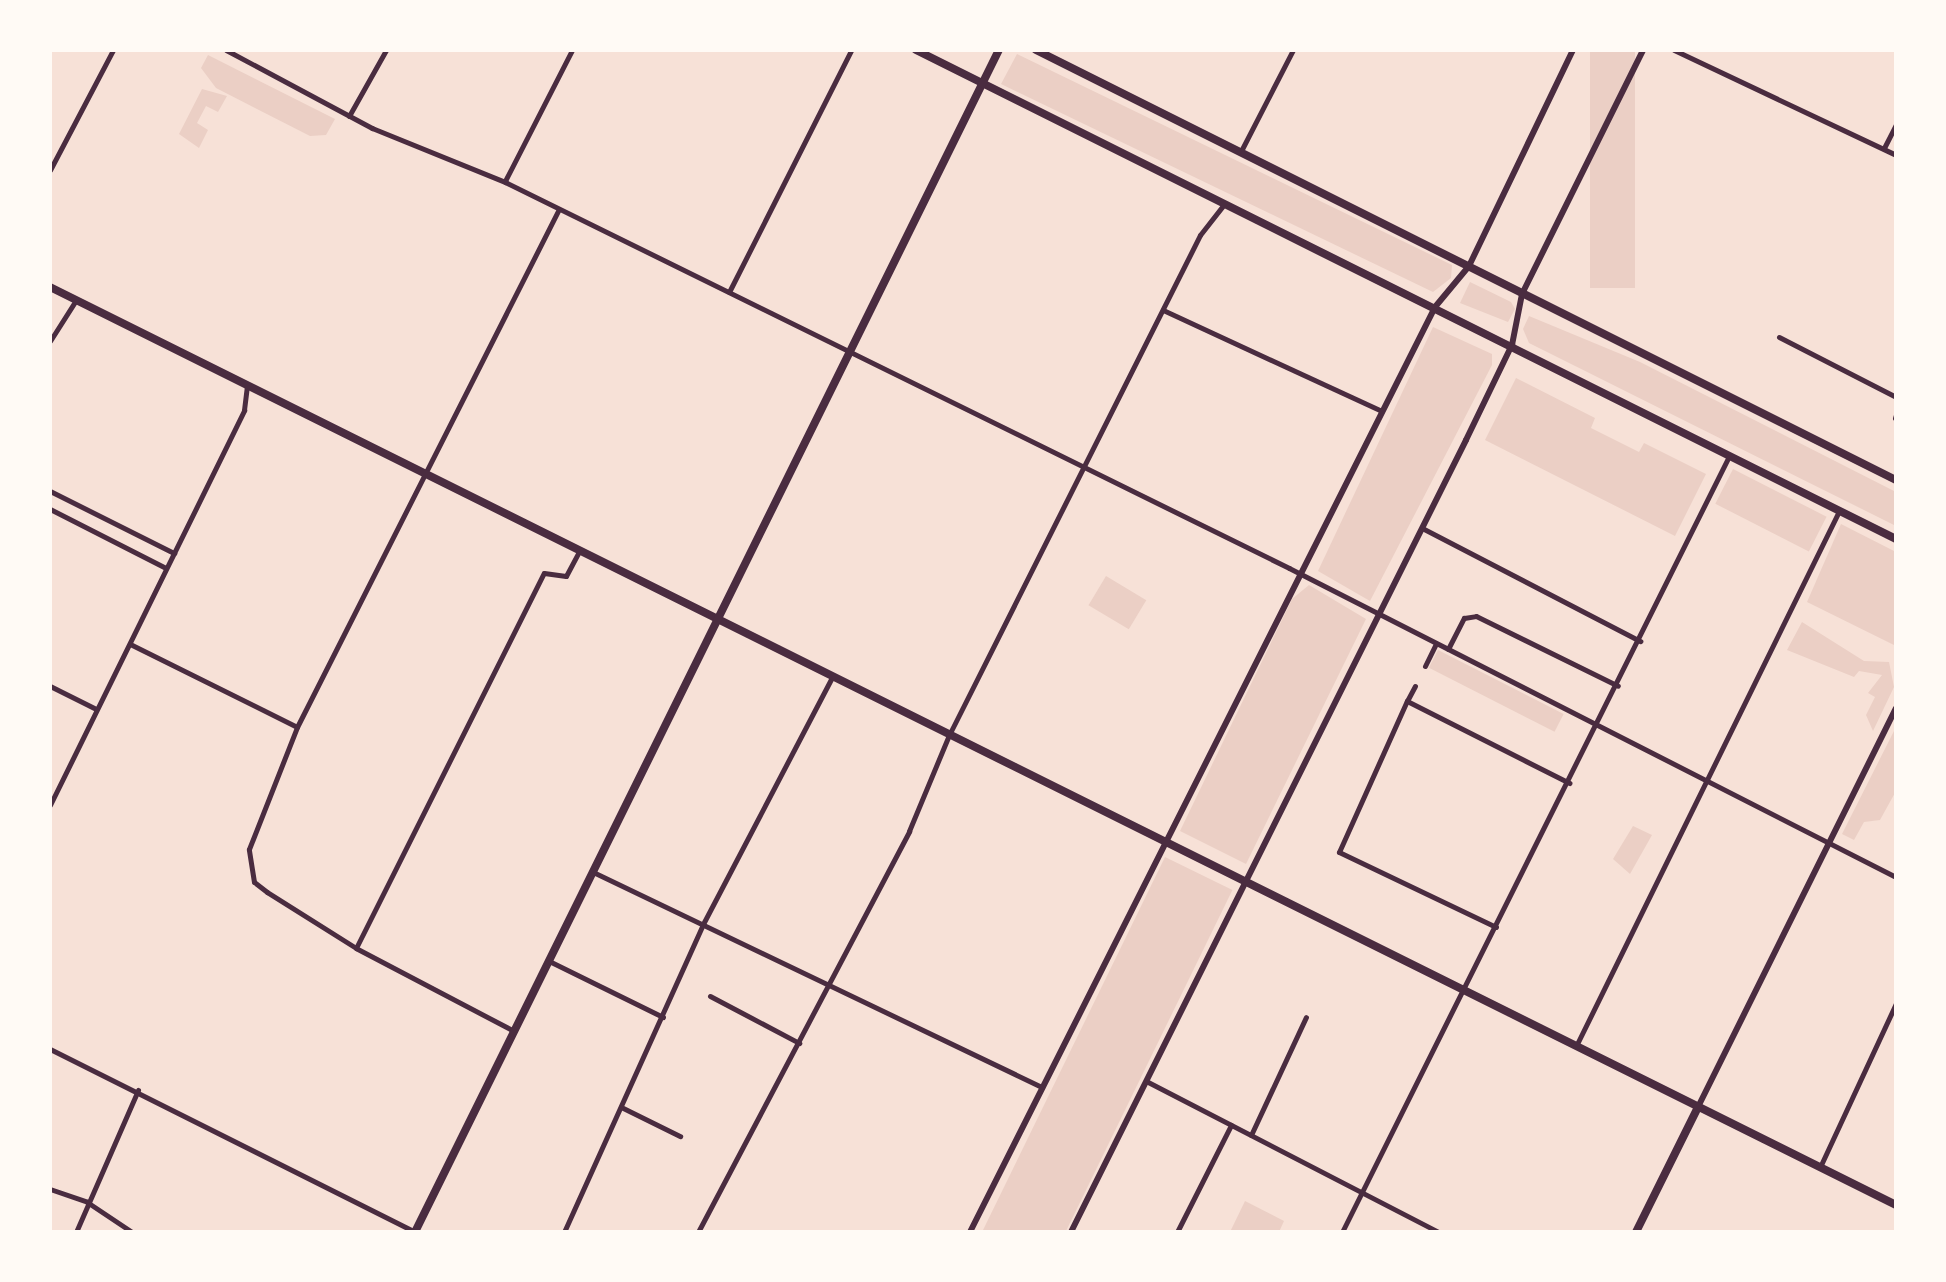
<!DOCTYPE html>
<style>
body{margin:0}
#map{position:relative;width:1946px;height:1282px;overflow:hidden;background:#f7e1d7;font-family:Inter,sans-serif}
div>[style]{position:absolute}
[style*='--x']{left:calc(var(--x)*1px);top:calc(var(--y)*1px);width:calc(var(--w)*1px);rotate:calc(var(--a)*1deg)}
.green>*{inset:0;background:#ebcfc5;transform-origin:0 0}
.minor>*{height:5px;margin:-2.5px;padding:0 2.5px;transform-origin:2.5px;border-radius:2.5px;background:#4a2c40}
.tertiary>*{height:6px;margin:-3px;padding:0 3px;transform-origin:3px;border-radius:3px;background:#4a2c40}
.secondary>*{height:8px;margin:-4px;padding:0 4px;transform-origin:4px;border-radius:4px;background:#4a2c40}
span{translate:-50% -50%;white-space:nowrap;text-align:center;line-height:1.15;-webkit-text-stroke:10px #fffaf5;paint-order:stroke}
.frame{position:absolute;inset:0;border:52px solid #fffaf5;pointer-events:none}
</style>
<div id="map">
<div class="green">
<div style="left:1590px;top:50px;width:45px;height:238px"></div>
<div style="clip-path:polygon(1017px 54px,1452px 265px,1451px 278px,1433px 292px,1001px 84px)"></div>
<div style="clip-path:polygon(208px 55px,335px 119px,326px 135px,310px 136px,216px 88px,201px 68px)"></div>
<div style="clip-path:polygon(202px 89px,227px 96px,218px 112px,206px 106px,197px 123px,208px 130px,199px 148px,179px 134px)"></div>
<div style="clip-path:polygon(1470px 282px,1511px 302px,1515px 309px,1508px 322px,1460px 303px)"></div>
<div style="clip-path:polygon(1529px 316px,1640px 362px,1896px 492px,1896px 526px,1529px 343px,1523px 329px)"></div>
<div style="clip-path:polygon(1433px 327px,1492px 354px,1492px 365px,1370px 601px,1318px 571px)"></div>
<div style="clip-path:polygon(1516px 378px,1595px 418px,1591px 428px,1639px 452px,1644px 443px,1706px 474px,1675px 536px,1485px 440px)"></div>
<div style="left:1733px;top:469px;width:105px;height:39px;rotate:27deg"></div>
<div style="clip-path:polygon(1841px 524px,1896px 552px,1896px 646px,1807px 602px)"></div>
<div style="left:1106px;top:576px;width:47px;height:34px;rotate:31deg"></div>
<div style="clip-path:polygon(1309px 585px,1366px 619px,1246px 864px,1180px 831px,1292px 599px)"></div>
<div style="clip-path:polygon(1802px 622px,1864px 661px,1889px 662px,1894px 687px,1873px 731px,1866px 715px,1875px 697px,1868px 693px,1882px 675px,1859px 671px,1854px 677px,1787px 650px)"></div>
<div style="left:1438px;top:650px;width:141px;height:20px;rotate:27deg"></div>
<div style="clip-path:polygon(1896px 727px,1896px 791px,1880px 820px,1864px 822px,1854px 840px,1842px 834px)"></div>
<div style="clip-path:polygon(1633px 826px,1652px 835px,1630px 874px,1613px 859px)"></div>
<div style="left:1165px;top:857px;width:75px;height:419px;rotate:26deg"></div>
<div style="clip-path:polygon(1245px 1201px,1284px 1221px,1279px 1232px,1230px 1232px)"></div>
</div>
<div class="minor">
<div style="--x:226;--y:50;--w:166;--a:28.1"></div>
<div style="--x:372;--y:128;--w:144;--a:22.1"></div>
<div style="--x:505;--y:182;--w:874;--a:26.21"></div>
<div style="--x:1289;--y:568;--w:681;--a:26.98"></div>
<div style="--x:1674;--y:50;--w:246;--a:25.3"></div>
<div style="--x:349;--y:116;--w:76;--a:-60.7"></div>
<div style="--x:1884;--y:148;--w:27;--a:-63"></div>
<div style="--x:1241;--y:151;--w:114;--a:-62.8"></div>
<div style="--x:50;--y:170;--w:136;--a:-62.3"></div>
<div style="--x:505;--y:181;--w:147;--a:-62.9"></div>
<div style="--x:729;--y:292;--w:271;--a:-63.2"></div>
<div style="--x:1163;--y:310;--w:241;--a:24.8"></div>
<div style="--x:1779;--y:337;--w:131;--a:27.1"></div>
<div style="--x:50;--y:341;--w:49;--a:-57.6"></div>
<div style="--x:1895;--y:418;--w:3;--a:-72"></div>
<div style="--x:50;--y:491;--w:139;--a:26.6"></div>
<div style="--x:50;--y:509;--w:130;--a:27"></div>
<div style="--x:1422;--y:528;--w:246;--a:27.4"></div>
<div style="--x:130;--y:644;--w:186;--a:26.4"></div>
<div style="--x:1448;--y:649;--w:35;--a:-63"></div>
<div style="--x:1464;--y:618;--w:12;--a:-9"></div>
<div style="--x:1476;--y:616;--w:158;--a:26.2"></div>
<div style="--x:1425;--y:666;--w:25;--a:-64"></div>
<div style="--x:50;--y:686;--w:51;--a:26.6"></div>
<div style="--x:1407;--y:701;--w:17;--a:-62"></div>
<div style="--x:50;--y:805;--w:440;--a:-63.8"></div>
<div style="--x:244;--y:410;--w:23;--a:-83"></div>
<div style="--x:593;--y:872;--w:498;--a:25.6"></div>
<div style="--x:1496;--y:927;--w:174;--a:-154.5"></div>
<div style="--x:1339;--y:852;--w:166;--a:-65.8"></div>
<div style="--x:1407;--y:701;--w:182;--a:26.8"></div>
<div style="--x:356;--y:948;--w:419;--a:-63.4"></div>
<div style="--x:544;--y:573;--w:22;--a:8"></div>
<div style="--x:566;--y:576;--w:27;--a:-62"></div>
<div style="--x:549;--y:961;--w:127;--a:26.2"></div>
<div style="--x:710;--y:996;--w:101;--a:27.8"></div>
<div style="--x:512;--y:1030;--w:176;--a:-152.3"></div>
<div style="--x:356;--y:948;--w:105;--a:-147.8"></div>
<div style="--x:267;--y:892;--w:16;--a:-142"></div>
<div style="--x:254;--y:882;--w:33;--a:-99"></div>
<div style="--x:249;--y:849;--w:131;--a:-68.5"></div>
<div style="--x:297;--y:727;--w:580;--a:-63.17"></div>
<div style="--x:1576;--y:1046;--w:596;--a:-63.82"></div>
<div style="--x:50;--y:1049;--w:408;--a:26.6"></div>
<div style="--x:1146;--y:1081;--w:330;--a:27.3"></div>
<div style="--x:621;--y:1107;--w:66;--a:26.2"></div>
<div style="--x:1251;--y:1135;--w:130;--a:-65"></div>
<div style="--x:1820;--y:1167;--w:181;--a:-65.1"></div>
<div style="--x:50;--y:1189;--w:39;--a:19"></div>
<div style="--x:87;--y:1202;--w:54;--a:33.7"></div>
<div style="--x:76;--y:1232;--w:155;--a:-66.4"></div>
<div style="--x:564;--y:1232;--w:338;--a:-65.7"></div>
<div style="--x:703;--y:924;--w:279;--a:-62.4"></div>
<div style="--x:698;--y:1232;--w:453;--a:-62.2"></div>
<div style="--x:909;--y:831;--w:104;--a:-67.4"></div>
<div style="--x:949;--y:735;--w:559;--a:-63.34"></div>
<div style="--x:1200;--y:235;--w:37;--a:-52"></div>
<div style="--x:1177;--y:1232;--w:120;--a:-63.2"></div>
<div style="--x:1342;--y:1232;--w:867;--a:-63.49"></div>
</div>
<div class="tertiary">
<div style="--x:1698;--y:1107;--w:445;--a:-63.6"></div>
<div style="--x:970;--y:1232;--w:1035;--a:-63.31"></div>
<div style="--x:1435;--y:307;--w:53;--a:-50.3"></div>
<div style="--x:1469;--y:266;--w:240;--a:-64.3"></div>
<div style="--x:1071;--y:1232;--w:885;--a:-63.49"></div>
<div style="--x:1466;--y:440;--w:106;--a:-64.2"></div>
<div style="--x:1512;--y:345;--w:52;--a:-78.9"></div>
<div style="--x:1522;--y:294;--w:272;--a:-63.6"></div>
</div>
<div class="secondary">
<div style="--x:916;--y:50;--w:1095;--a:26.52"></div>
<div style="--x:1036;--y:50;--w:962;--a:26.57"></div>
<div style="--x:50;--y:287;--w:2062;--a:26.44"></div>
<div style="--x:415;--y:1232;--w:1318;--a:-63.71"></div>
<div style="--x:1636;--y:1232;--w:140;--a:-63.6"></div>
</div>
<div class="frame"></div>
</div>
